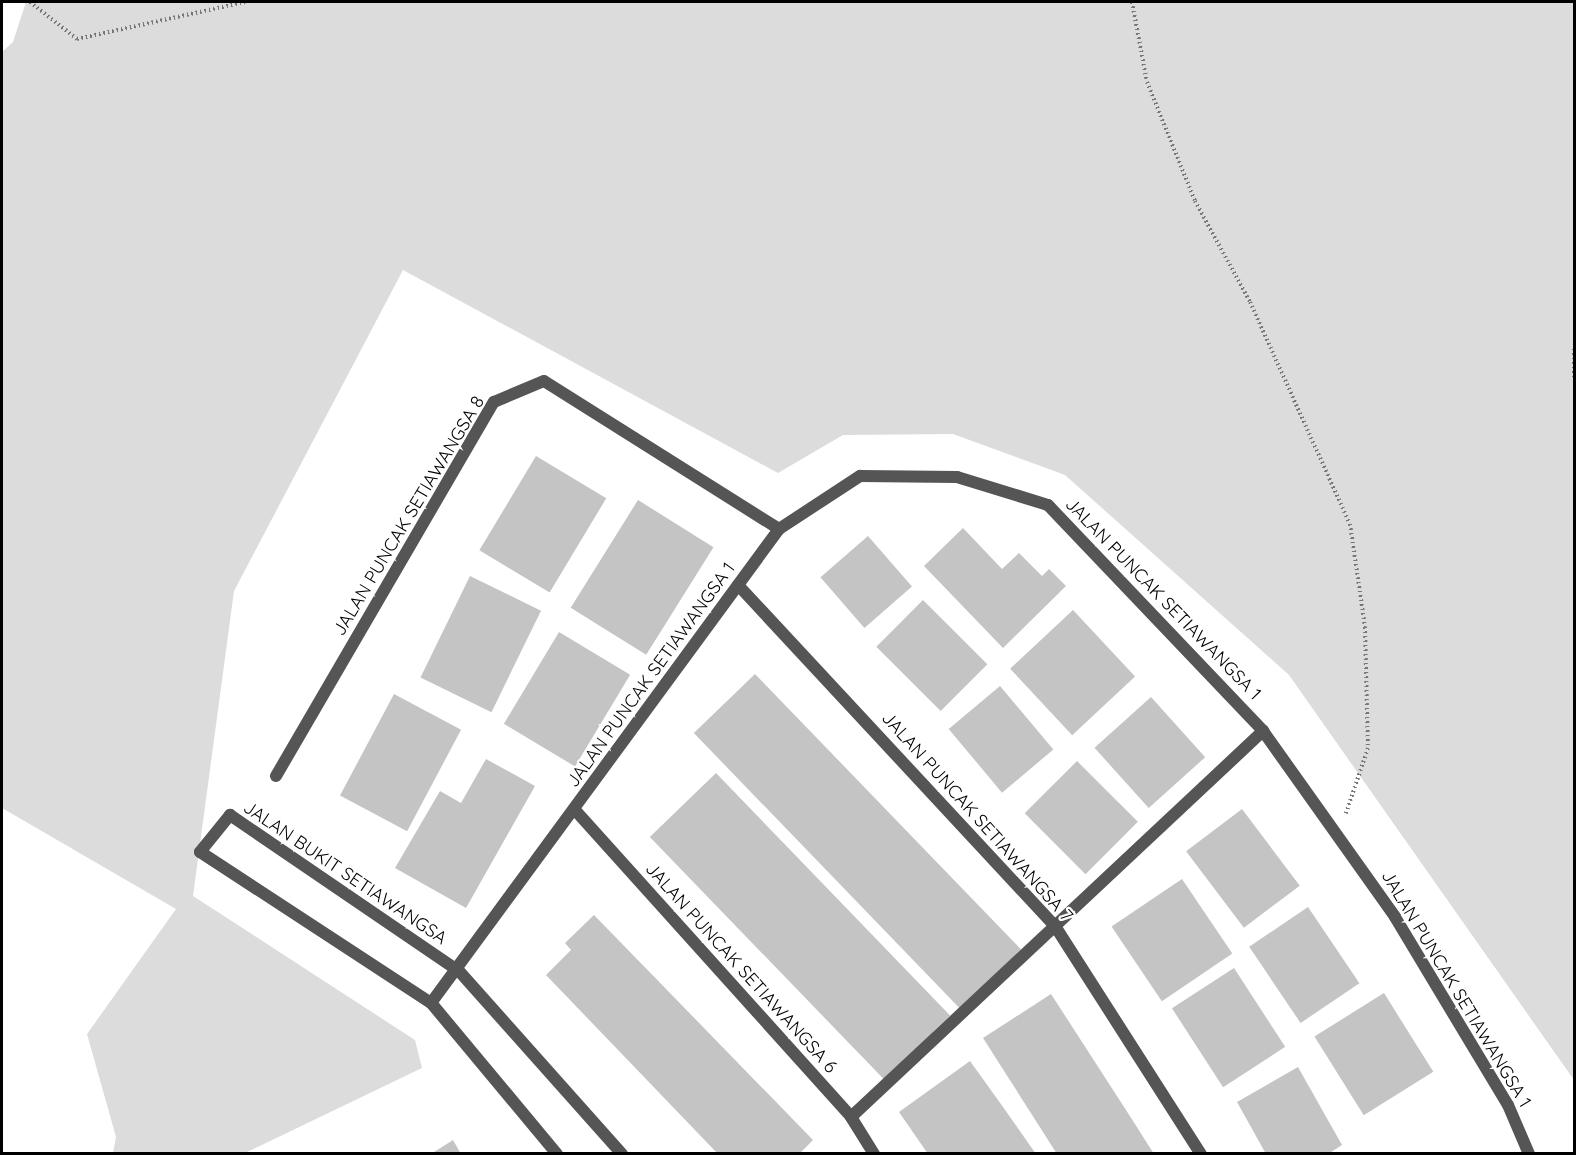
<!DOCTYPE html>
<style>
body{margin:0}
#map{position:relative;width:1576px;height:1155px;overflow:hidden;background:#fff;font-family:Quicksand,sans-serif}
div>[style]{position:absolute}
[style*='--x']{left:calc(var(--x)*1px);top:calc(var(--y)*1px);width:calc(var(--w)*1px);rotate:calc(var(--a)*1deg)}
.green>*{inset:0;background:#dcdcdc}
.building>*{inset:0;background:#c4c4c4;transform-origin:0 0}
.path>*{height:4px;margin-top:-2px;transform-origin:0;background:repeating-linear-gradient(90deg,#777 0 1.5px,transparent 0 4.5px)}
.service>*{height:12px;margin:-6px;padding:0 6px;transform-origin:6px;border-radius:6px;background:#555}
.minor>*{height:12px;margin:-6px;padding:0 6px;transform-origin:6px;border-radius:6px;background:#555}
.tertiary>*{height:12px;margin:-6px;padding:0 6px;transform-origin:6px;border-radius:6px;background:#555}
span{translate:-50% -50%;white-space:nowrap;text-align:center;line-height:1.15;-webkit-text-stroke:4.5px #fff;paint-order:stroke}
.street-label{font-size:18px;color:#000}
.frame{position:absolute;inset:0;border:3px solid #000;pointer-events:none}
</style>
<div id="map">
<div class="green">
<div style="clip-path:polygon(26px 2px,1574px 2px,1574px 1080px,1289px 675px,1065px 475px,953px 434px,843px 435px,778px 473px,403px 270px,234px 591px,193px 896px,415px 1040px,422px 1068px,245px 1153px,113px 1153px,116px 1137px,87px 1034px,176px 909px,2px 808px,2px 52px,13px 42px)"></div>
</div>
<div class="building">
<div style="left:536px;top:456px;width:82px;height:110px;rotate:31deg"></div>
<div style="left:638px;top:500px;width:89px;height:127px;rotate:32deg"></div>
<div style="clip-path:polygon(963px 528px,1002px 569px,1019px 553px,1042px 576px,1049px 569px,1066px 586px,1003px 648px,924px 566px)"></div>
<div style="left:868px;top:536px;width:67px;height:63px;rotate:49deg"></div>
<div style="left:470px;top:576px;width:79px;height:113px;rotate:26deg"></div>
<div style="left:923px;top:600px;width:91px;height:66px;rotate:45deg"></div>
<div style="left:1073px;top:610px;width:91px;height:86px;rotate:47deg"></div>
<div style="left:559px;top:632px;width:83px;height:107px;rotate:31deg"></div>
<div style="left:755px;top:674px;width:383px;height:85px;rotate:46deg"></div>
<div style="left:1000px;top:686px;width:83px;height:67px;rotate:50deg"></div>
<div style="left:394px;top:694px;width:76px;height:115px;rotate:28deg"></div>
<div style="left:1151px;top:697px;width:81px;height:76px;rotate:48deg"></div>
<div style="clip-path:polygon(486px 759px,535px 786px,466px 908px,395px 868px,440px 791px,461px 803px)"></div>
<div style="left:1077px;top:761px;width:86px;height:74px;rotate:45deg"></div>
<div style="left:716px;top:773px;width:337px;height:92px;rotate:46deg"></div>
<div style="left:1242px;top:809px;width:96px;height:70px;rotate:53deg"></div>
<div style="left:1182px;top:879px;width:90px;height:85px;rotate:56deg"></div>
<div style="left:1308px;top:907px;width:92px;height:71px;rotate:56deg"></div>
<div style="clip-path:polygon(594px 915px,813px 1140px,799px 1154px,718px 1154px,546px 975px,571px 950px,565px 943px)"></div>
<div style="left:1234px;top:968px;width:94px;height:74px;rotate:57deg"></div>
<div style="left:1384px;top:993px;width:93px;height:82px;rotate:58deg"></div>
<div style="clip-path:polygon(1051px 994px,1126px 1110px,1154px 1154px,1057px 1154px,983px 1038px)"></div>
<div style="clip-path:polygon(970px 1061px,1003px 1107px,1036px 1154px,928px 1154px,899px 1112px)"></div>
<div style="clip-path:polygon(1298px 1067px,1342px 1145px,1328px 1154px,1266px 1154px,1237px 1102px)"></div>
<div style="clip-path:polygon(453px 1140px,461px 1154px,431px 1154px)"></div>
</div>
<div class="path">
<div style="--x:30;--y:2;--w:60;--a:38.2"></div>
<div style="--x:77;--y:39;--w:172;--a:-12.4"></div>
<div style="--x:1132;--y:2;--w:81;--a:79.4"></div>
<div style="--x:1147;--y:82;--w:128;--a:68"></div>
<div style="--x:1195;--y:201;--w:115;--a:61.4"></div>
<div style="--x:1250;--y:302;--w:243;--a:65.8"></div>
<div style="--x:1350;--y:524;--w:104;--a:81.7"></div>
<div style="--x:1365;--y:627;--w:121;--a:88.6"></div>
<div style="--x:1368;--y:748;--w:69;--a:108.7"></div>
<div style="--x:1574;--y:349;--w:29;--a:90"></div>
</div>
<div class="service">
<div style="--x:851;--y:1117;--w:565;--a:-43.13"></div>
</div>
<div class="minor">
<div style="--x:738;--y:585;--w:466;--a:47.1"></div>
<div style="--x:1055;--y:926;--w:271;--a:57.4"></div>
<div style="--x:276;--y:776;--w:433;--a:-59.8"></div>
<div style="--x:494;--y:402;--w:54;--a:-22.8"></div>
<div style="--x:544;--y:381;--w:278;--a:32.2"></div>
<div style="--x:575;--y:810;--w:413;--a:48"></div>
<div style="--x:851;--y:1117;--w:44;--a:58.1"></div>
<div style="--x:431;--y:1003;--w:588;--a:-53.71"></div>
<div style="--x:779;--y:529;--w:97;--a:-33.2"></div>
<div style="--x:860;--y:476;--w:97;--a:0.6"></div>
<div style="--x:957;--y:477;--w:95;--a:17.1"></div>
<div style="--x:1048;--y:505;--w:312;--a:46.4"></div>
<div style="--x:1263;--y:731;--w:228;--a:54.6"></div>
<div style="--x:1395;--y:917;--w:219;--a:59"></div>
<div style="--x:1508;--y:1105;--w:53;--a:66.8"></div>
</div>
<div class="tertiary">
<div style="--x:557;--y:1154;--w:197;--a:-129.8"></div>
<div style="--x:431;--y:1003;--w:276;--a:-146.8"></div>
<div style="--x:200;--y:852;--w:48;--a:-51"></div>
<div style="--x:230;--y:815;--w:277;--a:34.3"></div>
<div style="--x:459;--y:971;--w:245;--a:48.3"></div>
</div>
<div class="street-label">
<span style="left:409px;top:516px;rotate:-59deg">JALAN PUNCAK SETIAWANGSA 8</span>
<span style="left:1163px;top:599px;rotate:46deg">JALAN PUNCAK SETIAWANGSA 1</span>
<span style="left:651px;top:675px;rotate:-54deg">JALAN PUNCAK SETIAWANGSA 1</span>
<span style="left:977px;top:817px;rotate:48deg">JALAN PUNCAK SETIAWANGSA 7</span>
<span style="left:345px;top:873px;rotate:34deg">JALAN BUKIT SETIAWANGSA</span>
<span style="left:741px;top:968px;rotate:48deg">JALAN PUNCAK SETIAWANGSA 6</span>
<span style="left:1456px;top:989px;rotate:59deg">JALAN PUNCAK SETIAWANGSA 1</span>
</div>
<div class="frame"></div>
</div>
